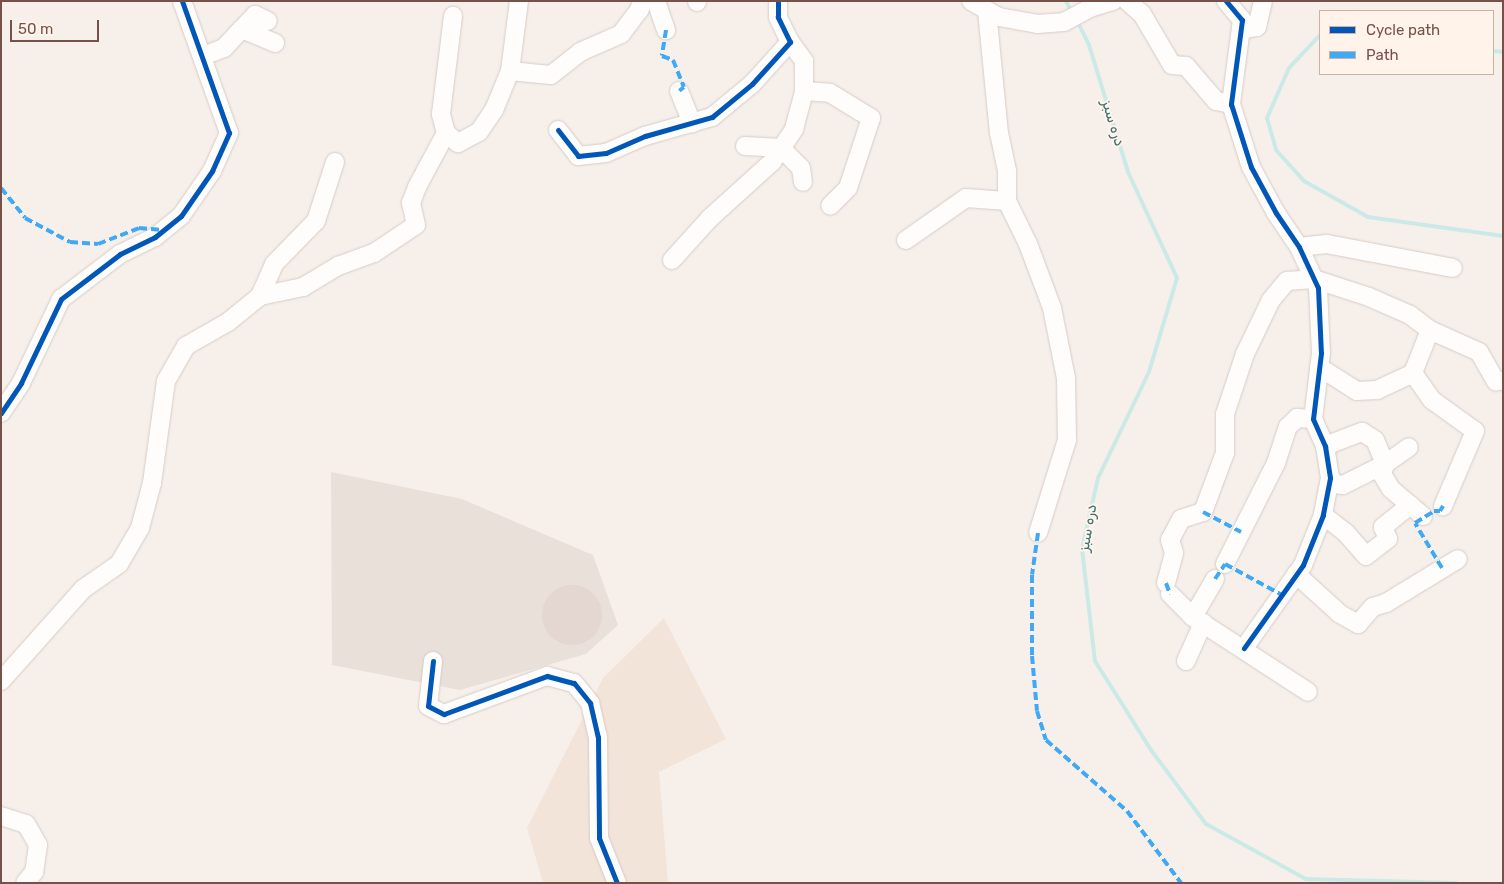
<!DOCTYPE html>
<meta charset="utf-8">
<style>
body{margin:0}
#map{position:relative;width:1504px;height:884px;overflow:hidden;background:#f7f0ea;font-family:Rubik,"Noto Naskh Arabic",sans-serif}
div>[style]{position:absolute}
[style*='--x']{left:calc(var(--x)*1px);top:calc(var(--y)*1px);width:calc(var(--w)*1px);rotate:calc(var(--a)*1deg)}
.residential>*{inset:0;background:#f3e4da}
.industrial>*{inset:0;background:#eae0da}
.stream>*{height:4px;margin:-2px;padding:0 2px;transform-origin:2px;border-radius:2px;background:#cbeae7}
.building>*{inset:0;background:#e4d6d1}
.round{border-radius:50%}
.roads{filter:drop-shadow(0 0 1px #d6cbc7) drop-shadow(0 0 1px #d6cbc7)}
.minor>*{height:18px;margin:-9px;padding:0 9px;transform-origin:9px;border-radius:9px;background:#fefdfc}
.quiet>*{height:4px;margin-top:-2px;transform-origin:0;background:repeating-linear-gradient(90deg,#3fa9f5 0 8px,transparent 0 12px)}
.cycleway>*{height:5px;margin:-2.5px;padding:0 2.5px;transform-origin:2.5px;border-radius:2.5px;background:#0057b8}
span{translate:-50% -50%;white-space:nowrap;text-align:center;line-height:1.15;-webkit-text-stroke:4px #fff3ea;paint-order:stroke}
.water-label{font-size:15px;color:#397474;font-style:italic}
.frame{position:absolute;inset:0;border:2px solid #765149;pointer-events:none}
.legend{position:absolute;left:1319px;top:10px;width:175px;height:65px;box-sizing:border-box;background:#fff3ea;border:1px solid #c8b2aa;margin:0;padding:6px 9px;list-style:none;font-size:15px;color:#765149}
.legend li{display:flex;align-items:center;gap:10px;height:25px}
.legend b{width:25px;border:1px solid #c8b2aa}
.scale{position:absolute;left:10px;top:20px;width:89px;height:22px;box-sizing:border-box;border:2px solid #765149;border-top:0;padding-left:6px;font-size:15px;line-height:18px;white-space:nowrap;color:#765149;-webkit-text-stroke:4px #fff3ea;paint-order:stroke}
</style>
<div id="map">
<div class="residential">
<div style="clip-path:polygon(664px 618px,726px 739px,659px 772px,668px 883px,543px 883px,527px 828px,603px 678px)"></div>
</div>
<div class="industrial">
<div style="clip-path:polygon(331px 472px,462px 499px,593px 555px,618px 625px,586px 654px,460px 690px,332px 665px)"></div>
</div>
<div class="stream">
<div style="--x:1066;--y:1;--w:13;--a:63"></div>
<div style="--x:1077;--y:21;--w:27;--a:63"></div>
<div style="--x:1089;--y:45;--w:133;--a:72.9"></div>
<div style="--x:1128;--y:172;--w:117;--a:65.2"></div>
<div style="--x:1177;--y:278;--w:98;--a:106.6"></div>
<div style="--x:1149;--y:372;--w:118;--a:115.7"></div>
<div style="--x:1098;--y:478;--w:73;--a:102.7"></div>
<div style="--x:1082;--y:549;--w:113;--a:83.4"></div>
<div style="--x:1095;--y:661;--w:105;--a:57.8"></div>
<div style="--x:1151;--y:750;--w:92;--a:53.4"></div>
<div style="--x:1206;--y:824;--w:114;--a:28.8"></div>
<div style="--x:1306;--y:879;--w:150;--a:1.5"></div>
<div style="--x:1320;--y:35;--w:45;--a:133.2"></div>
<div style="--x:1289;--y:68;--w:55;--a:113.7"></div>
<div style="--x:1267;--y:118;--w:33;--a:74"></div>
<div style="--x:1276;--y:150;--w:42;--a:47.9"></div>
<div style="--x:1304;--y:181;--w:73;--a:29.4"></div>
<div style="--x:1368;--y:217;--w:136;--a:8"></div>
<div style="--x:1493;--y:51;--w:10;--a:6"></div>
</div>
<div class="building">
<div class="round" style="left:542px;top:585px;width:60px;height:60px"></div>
</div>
<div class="roads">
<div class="minor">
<div style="--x:519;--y:1;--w:71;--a:97.3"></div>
<div style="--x:510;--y:71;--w:41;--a:5.6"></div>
<div style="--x:551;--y:75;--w:37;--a:-38"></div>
<div style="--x:580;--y:52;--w:45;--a:-23.7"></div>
<div style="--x:621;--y:34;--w:31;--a:-53"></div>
<div style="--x:640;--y:9;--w:8;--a:-83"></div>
<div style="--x:656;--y:1;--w:31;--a:71"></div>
<div style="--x:697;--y:1;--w:1;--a:90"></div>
<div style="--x:971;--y:1;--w:32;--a:30"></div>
<div style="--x:999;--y:17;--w:39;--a:10"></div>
<div style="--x:1037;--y:24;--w:27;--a:-4"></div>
<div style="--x:1064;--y:22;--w:30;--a:-28"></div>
<div style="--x:1090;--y:8;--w:24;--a:-17"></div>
<div style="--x:1127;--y:1;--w:20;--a:41"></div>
<div style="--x:1142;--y:14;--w:59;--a:59.5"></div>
<div style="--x:1172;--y:65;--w:14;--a:4"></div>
<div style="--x:1186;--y:66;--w:46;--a:49.4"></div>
<div style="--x:1216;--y:101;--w:15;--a:11"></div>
<div style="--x:1226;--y:1;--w:25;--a:50"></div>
<div style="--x:1242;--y:20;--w:85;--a:97.5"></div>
<div style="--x:1231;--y:104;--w:66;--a:72.4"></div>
<div style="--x:1251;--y:167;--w:52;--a:61.5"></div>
<div style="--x:1276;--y:213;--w:41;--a:55.9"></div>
<div style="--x:1299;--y:247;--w:45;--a:65.1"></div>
<div style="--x:1318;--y:288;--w:65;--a:87.4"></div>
<div style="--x:1321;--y:353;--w:66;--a:96.9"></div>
<div style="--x:1313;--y:419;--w:30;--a:66"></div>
<div style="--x:1325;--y:446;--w:32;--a:81"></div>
<div style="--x:1330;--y:478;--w:38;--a:101"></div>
<div style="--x:1323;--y:515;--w:54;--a:111.8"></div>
<div style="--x:1303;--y:565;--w:102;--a:125.4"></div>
<div style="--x:987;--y:11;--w:123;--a:84.4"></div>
<div style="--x:999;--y:133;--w:39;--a:78"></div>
<div style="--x:1007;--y:171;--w:30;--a:90"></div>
<div style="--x:1007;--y:201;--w:48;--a:64"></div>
<div style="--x:1028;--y:244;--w:68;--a:69.4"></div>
<div style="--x:1052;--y:308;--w:71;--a:78.7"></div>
<div style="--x:1066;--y:378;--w:62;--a:89.1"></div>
<div style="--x:1067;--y:440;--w:97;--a:107.3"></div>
<div style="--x:242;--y:29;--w:19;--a:-47"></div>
<div style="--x:255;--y:15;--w:14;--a:25"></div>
<div style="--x:1241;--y:30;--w:16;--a:-11"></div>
<div style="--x:1257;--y:27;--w:27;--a:-77"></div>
<div style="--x:203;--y:56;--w:22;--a:-21"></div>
<div style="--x:224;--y:48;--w:26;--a:-47"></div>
<div style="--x:242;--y:29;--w:36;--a:23"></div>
<div style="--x:679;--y:91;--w:35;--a:68"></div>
<div style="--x:804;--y:91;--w:26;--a:4"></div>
<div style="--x:830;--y:93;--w:48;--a:31.4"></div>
<div style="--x:871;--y:118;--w:74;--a:108.2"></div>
<div style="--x:848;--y:188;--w:25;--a:135"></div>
<div style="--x:558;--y:130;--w:33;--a:52"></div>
<div style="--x:578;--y:156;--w:28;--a:-6"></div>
<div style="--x:606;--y:153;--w:43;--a:-23.6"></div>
<div style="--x:645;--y:136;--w:70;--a:-15.8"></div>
<div style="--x:712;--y:117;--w:52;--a:-39.5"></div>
<div style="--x:752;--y:84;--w:57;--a:-47.9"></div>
<div style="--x:790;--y:42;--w:28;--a:-116"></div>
<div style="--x:778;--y:17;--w:16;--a:-90"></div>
<div style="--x:446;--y:133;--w:20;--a:-105"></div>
<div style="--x:441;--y:114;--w:99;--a:-83"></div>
<div style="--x:745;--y:146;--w:36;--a:3"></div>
<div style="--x:781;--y:148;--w:28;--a:45"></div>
<div style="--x:801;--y:168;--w:14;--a:82"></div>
<div style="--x:906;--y:240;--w:73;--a:-35"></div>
<div style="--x:966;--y:198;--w:41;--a:4.2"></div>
<div style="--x:1299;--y:247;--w:28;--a:-6"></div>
<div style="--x:1327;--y:244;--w:128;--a:10.8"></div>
<div style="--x:672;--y:260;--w:57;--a:-47.9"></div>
<div style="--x:710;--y:218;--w:84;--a:-42.1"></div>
<div style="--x:772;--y:162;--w:40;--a:-56"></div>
<div style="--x:794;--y:129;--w:39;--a:-75"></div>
<div style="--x:804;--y:91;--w:30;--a:-90"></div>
<div style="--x:804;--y:61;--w:24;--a:-126"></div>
<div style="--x:260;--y:296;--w:35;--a:-66"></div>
<div style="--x:274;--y:264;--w:60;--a:-45.7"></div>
<div style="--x:316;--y:221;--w:62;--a:-72.1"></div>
<div style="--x:1430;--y:330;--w:54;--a:24.2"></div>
<div style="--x:1479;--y:352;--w:34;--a:60"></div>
<div style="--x:1496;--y:381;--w:7;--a:0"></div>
<div style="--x:1319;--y:367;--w:45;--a:32.3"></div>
<div style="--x:1357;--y:391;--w:20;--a:-3"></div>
<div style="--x:1377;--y:390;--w:40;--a:-25"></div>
<div style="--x:1;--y:413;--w:36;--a:-56"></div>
<div style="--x:21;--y:383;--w:93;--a:-64.5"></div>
<div style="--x:61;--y:299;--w:74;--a:-37.3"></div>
<div style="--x:120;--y:254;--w:39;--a:-26"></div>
<div style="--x:155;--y:237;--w:33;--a:-39"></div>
<div style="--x:181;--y:216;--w:55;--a:-55.4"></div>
<div style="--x:212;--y:171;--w:42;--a:-65.9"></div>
<div style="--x:229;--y:133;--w:140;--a:-109.6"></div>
<div style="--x:1325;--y:446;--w:40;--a:-21"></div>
<div style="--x:1362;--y:432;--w:15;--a:32"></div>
<div style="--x:1375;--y:440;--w:26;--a:67"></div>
<div style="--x:1385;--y:464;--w:29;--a:-35"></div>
<div style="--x:1385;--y:464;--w:10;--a:107"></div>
<div style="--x:1382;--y:474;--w:17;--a:59"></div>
<div style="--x:1391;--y:489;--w:42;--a:40.2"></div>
<div style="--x:1330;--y:478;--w:8;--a:50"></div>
<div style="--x:1335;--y:484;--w:8;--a:7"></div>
<div style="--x:1343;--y:485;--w:47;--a:-26.6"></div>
<div style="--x:1323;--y:515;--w:29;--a:38"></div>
<div style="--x:1346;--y:533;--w:30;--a:49"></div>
<div style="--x:1366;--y:556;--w:28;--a:-38"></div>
<div style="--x:1388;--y:539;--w:13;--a:-113"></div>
<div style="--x:1383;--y:527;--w:35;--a:-39"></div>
<div style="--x:1225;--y:564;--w:113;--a:-63.2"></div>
<div style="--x:1276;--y:463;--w:38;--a:-72"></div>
<div style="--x:1288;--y:427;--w:13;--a:-45"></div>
<div style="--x:1297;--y:418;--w:16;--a:4"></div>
<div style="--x:1296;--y:574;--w:59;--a:42.3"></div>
<div style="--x:1340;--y:614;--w:21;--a:29"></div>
<div style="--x:1358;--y:624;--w:23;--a:-49"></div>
<div style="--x:1373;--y:607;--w:14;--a:-17"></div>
<div style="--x:1386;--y:603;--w:84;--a:-31.4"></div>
<div style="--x:1215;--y:579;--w:44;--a:120.1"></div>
<div style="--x:1193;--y:617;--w:137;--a:33.1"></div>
<div style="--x:1166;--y:583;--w:31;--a:-75"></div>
<div style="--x:1174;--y:553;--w:14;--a:-107"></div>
<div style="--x:1170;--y:540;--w:24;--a:-62"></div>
<div style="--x:1181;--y:519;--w:23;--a:-18"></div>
<div style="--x:1203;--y:512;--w:63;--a:-69.6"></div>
<div style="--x:1225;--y:453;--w:39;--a:-90"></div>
<div style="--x:1225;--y:414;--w:63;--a:-71.6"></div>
<div style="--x:1245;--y:354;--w:60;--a:-64.3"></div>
<div style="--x:1271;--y:300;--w:25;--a:-50"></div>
<div style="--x:1287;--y:281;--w:27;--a:-4"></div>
<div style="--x:1314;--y:279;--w:58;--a:18.1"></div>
<div style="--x:1369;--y:297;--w:45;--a:23.7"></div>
<div style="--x:1410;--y:315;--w:25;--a:37"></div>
<div style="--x:1430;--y:330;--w:46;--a:111.6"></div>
<div style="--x:1413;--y:373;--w:33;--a:55"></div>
<div style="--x:1432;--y:400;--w:53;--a:35.8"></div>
<div style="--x:1475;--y:431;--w:82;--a:113.1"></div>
<div style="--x:1170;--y:594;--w:33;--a:45"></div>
<div style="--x:433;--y:661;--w:45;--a:96.3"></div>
<div style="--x:428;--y:706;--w:18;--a:27"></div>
<div style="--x:444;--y:714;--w:110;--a:-20.3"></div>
<div style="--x:547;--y:676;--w:28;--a:15"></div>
<div style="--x:574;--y:683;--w:26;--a:51"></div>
<div style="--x:590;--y:703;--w:35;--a:77"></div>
<div style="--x:598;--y:737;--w:101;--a:89.4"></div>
<div style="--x:599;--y:838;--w:48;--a:68.2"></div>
<div style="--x:1186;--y:661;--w:42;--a:-65.9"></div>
<div style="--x:1;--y:681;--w:123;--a:-48.3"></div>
<div style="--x:83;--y:589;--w:44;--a:-34.8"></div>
<div style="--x:119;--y:564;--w:42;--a:-59.7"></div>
<div style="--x:140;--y:528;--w:47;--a:-75.1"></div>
<div style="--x:152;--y:483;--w:103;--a:-82.2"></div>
<div style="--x:166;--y:381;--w:40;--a:-60.3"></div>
<div style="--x:186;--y:346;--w:48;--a:-29.7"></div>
<div style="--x:228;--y:322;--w:41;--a:-39.1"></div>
<div style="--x:260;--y:296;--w:44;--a:-11.8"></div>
<div style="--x:303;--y:287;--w:41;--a:-31"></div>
<div style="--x:338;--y:266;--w:38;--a:-20"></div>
<div style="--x:374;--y:253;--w:50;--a:-33.7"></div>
<div style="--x:416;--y:225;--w:23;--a:-103"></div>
<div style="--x:411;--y:203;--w:17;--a:-69"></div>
<div style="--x:417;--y:187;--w:61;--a:-61.8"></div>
<div style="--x:446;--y:133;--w:16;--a:40"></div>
<div style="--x:458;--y:143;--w:24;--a:-28"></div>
<div style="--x:479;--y:132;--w:27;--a:-56"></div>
<div style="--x:494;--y:110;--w:42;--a:-67.7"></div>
<div style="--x:1;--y:816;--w:26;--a:18"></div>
<div style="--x:26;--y:824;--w:24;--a:60"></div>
<div style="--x:38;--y:845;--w:27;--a:98"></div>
<div style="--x:34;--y:872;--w:14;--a:129"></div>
</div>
</div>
<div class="quiet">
<div style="--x:666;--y:30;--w:26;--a:99"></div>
<div style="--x:662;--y:56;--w:12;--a:20"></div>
<div style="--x:673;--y:60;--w:29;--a:68"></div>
<div style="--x:684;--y:87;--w:6;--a:141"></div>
<div style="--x:1;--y:188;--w:38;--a:51"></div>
<div style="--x:25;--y:218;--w:51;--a:28.1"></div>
<div style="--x:70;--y:242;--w:28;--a:4"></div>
<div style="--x:98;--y:244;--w:44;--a:-21.3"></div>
<div style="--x:139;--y:228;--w:24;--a:5"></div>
<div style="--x:1203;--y:512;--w:43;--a:27.8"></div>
<div style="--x:1038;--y:533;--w:42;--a:98.1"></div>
<div style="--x:1032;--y:575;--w:81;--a:90"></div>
<div style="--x:1032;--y:656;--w:55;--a:84.8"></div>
<div style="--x:1037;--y:711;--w:30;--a:73"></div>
<div style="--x:1046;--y:740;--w:108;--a:41.2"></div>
<div style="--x:1127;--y:811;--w:90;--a:53.1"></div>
<div style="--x:1442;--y:568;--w:52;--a:-121"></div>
<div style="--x:1415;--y:523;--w:22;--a:-32"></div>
<div style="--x:1434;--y:511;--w:6;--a:0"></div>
<div style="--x:1440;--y:511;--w:6;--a:-59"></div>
<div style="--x:1215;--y:579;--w:18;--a:-56"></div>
<div style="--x:1225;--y:564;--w:65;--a:28.5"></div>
<div style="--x:1166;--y:583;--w:12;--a:70"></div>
</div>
<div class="cycleway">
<div style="--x:1226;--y:1;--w:25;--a:50"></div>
<div style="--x:1242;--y:20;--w:85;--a:97.5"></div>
<div style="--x:1231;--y:104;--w:66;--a:72.4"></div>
<div style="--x:1251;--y:167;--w:52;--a:61.5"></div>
<div style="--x:1276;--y:213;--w:41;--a:55.9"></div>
<div style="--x:1299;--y:247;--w:45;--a:65.1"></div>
<div style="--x:1318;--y:288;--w:65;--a:87.4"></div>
<div style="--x:1321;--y:353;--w:66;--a:96.9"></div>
<div style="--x:1313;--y:419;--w:30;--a:66"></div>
<div style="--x:1325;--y:446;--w:32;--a:81"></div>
<div style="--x:1330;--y:478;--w:38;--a:101"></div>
<div style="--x:1323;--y:515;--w:54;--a:111.8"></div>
<div style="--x:1303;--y:565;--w:102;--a:125.4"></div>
<div style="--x:558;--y:130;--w:33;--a:52"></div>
<div style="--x:578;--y:156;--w:28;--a:-6"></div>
<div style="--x:606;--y:153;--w:43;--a:-23.6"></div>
<div style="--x:645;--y:136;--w:70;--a:-15.8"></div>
<div style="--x:712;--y:117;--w:52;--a:-39.5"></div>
<div style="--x:752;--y:84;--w:57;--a:-47.9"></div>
<div style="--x:790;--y:42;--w:28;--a:-116"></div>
<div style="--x:778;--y:17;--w:16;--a:-90"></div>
<div style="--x:1;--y:413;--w:36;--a:-56"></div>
<div style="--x:21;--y:383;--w:93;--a:-64.5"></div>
<div style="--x:61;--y:299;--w:74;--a:-37.3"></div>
<div style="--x:120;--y:254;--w:39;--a:-26"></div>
<div style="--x:155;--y:237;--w:33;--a:-39"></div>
<div style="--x:181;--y:216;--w:55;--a:-55.4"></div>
<div style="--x:212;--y:171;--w:42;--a:-65.9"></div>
<div style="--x:229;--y:133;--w:140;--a:-109.6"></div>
<div style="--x:433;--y:661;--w:45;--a:96.3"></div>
<div style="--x:428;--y:706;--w:18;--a:27"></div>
<div style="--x:444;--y:714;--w:110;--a:-20.3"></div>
<div style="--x:547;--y:676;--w:28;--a:15"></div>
<div style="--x:574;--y:683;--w:26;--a:51"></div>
<div style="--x:590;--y:703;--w:35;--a:77"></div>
<div style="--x:598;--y:737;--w:101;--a:89.4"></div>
<div style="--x:599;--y:838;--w:48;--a:68.2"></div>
</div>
<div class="water-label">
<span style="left:1113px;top:123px;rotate:73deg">دره سبز</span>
<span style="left:1088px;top:528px;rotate:-80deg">دره سبز</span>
</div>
<div class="frame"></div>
<ul class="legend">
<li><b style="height:6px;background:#0057b8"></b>Cycle path</li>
<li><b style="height:6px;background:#3fa9f5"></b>Path</li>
</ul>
<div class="scale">50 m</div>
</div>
